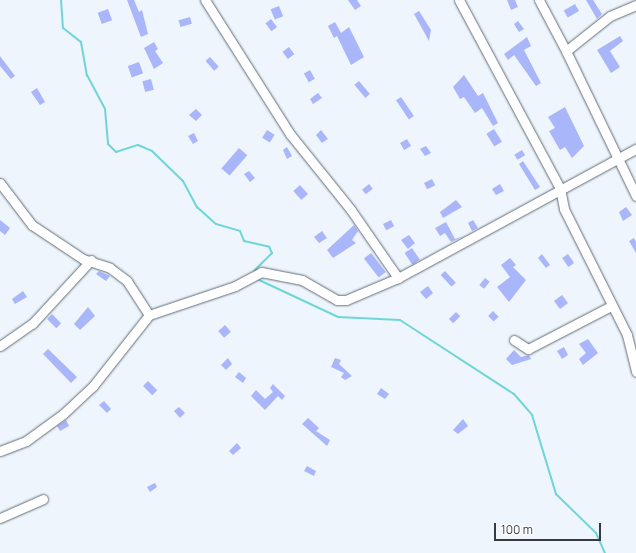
<!DOCTYPE html>
<style>
body{margin:0}
#map{position:relative;width:636px;height:553px;overflow:hidden;background:#eef5fd;font-family:Manrope,sans-serif}
div>[style]{position:absolute}
[style*='--x']{left:calc(var(--x)*1px);top:calc(var(--y)*1px);width:calc(var(--w)*1px);rotate:calc(var(--a)*1deg)}
.stream>*{height:2px;margin:-1px;padding:0 1px;transform-origin:1px;border-radius:1px;background:#6ed6d9}
.building>*{inset:0;background:#a9b6f9;transform-origin:0 0}
.roads{filter:drop-shadow(0 0 1px #626c77) drop-shadow(0 0 1px #626c77)}
.minor>*{height:9px;margin:-4.5px;padding:0 4.5px;transform-origin:4.5px;border-radius:4.5px;background:#fff}
span{translate:-50% -50%;white-space:nowrap;text-align:center;line-height:1.15;-webkit-text-stroke:3px #fff;paint-order:stroke}
.scale{position:absolute;left:494px;top:523px;width:107px;height:18px;box-sizing:border-box;border:2px solid #363a3f;border-top:0;padding-left:5px;font-size:12px;line-height:14px;white-space:nowrap;color:#363a3f;-webkit-text-stroke:3px #fff;paint-order:stroke}
</style>
<div id="map">
<div class="stream">
<div style="--x:61;--y:0;--w:28;--a:86"></div>
<div style="--x:63;--y:28;--w:23;--a:38"></div>
<div style="--x:81;--y:42;--w:34;--a:80"></div>
<div style="--x:87;--y:75;--w:38;--a:62"></div>
<div style="--x:105;--y:109;--w:35;--a:85"></div>
<div style="--x:108;--y:144;--w:11;--a:45"></div>
<div style="--x:116;--y:152;--w:23;--a:-18"></div>
<div style="--x:138;--y:145;--w:15;--a:23"></div>
<div style="--x:152;--y:151;--w:43;--a:44.1"></div>
<div style="--x:183;--y:181;--w:30;--a:62"></div>
<div style="--x:197;--y:207;--w:25;--a:42"></div>
<div style="--x:216;--y:224;--w:25;--a:16"></div>
<div style="--x:240;--y:231;--w:11;--a:68"></div>
<div style="--x:244;--y:241;--w:26;--a:13"></div>
<div style="--x:269;--y:247;--w:7;--a:63"></div>
<div style="--x:272;--y:253;--w:25;--a:135"></div>
<div style="--x:257;--y:279;--w:89;--a:25.1"></div>
<div style="--x:338;--y:317;--w:62;--a:2.8"></div>
<div style="--x:400;--y:320;--w:136;--a:33"></div>
<div style="--x:514;--y:394;--w:28;--a:49"></div>
<div style="--x:532;--y:415;--w:83;--a:73.1"></div>
<div style="--x:556;--y:494;--w:56;--a:44.3"></div>
<div style="--x:596;--y:533;--w:22;--a:66"></div>
</div>
<div class="building">
<div style="clip-path:polygon(127px 0,134px 0,139px 12px,142px 10px,148px 34px,141px 37px)"></div>
<div style="clip-path:polygon(348px 0,357px 0,361px 6px,355px 10px)"></div>
<div style="clip-path:polygon(507px 0,515px 0,518px 7px,511px 10px)"></div>
<div style="clip-path:polygon(586px 0,593px 0,602px 14px,597px 19px)"></div>
<div style="left:575px;top:4px;width:8px;height:13px;rotate:60deg"></div>
<div style="left:279px;top:6px;width:11px;height:9px;rotate:68deg"></div>
<div style="left:108px;top:9px;width:12px;height:11px;rotate:70deg"></div>
<div style="clip-path:polygon(419px 11px,431px 30px,429px 41px,414px 14px)"></div>
<div style="left:190px;top:17px;width:7px;height:12px;rotate:74deg"></div>
<div style="left:271px;top:19px;width:10px;height:7px;rotate:53deg"></div>
<div style="clip-path:polygon(518px 21px,524px 29px,519px 32px,514px 24px)"></div>
<div style="clip-path:polygon(335px 22px,341px 33px,349px 27px,364px 57px,351px 65px,337px 36px,334px 38px,328px 26px)"></div>
<div style="clip-path:polygon(620px 36px,623px 41px,610px 51px,620px 67px,611px 73px,597px 50px)"></div>
<div style="clip-path:polygon(527px 37px,531px 46px,524px 50px,541px 83px,536px 86px,514px 55px,508px 60px,504px 54px)"></div>
<div style="clip-path:polygon(154px 42px,158px 49px,155px 51px,163px 63px,154px 69px,144px 48px)"></div>
<div style="left:289px;top:47px;width:9px;height:8px;rotate:54deg"></div>
<div style="clip-path:polygon(0 56px,15px 76px,11px 79px,0 66px)"></div>
<div style="left:210px;top:57px;width:13px;height:6px;rotate:48deg"></div>
<div style="left:139px;top:62px;width:12px;height:12px;rotate:70deg"></div>
<div style="left:310px;top:70px;width:10px;height:7px;rotate:61deg"></div>
<div style="clip-path:polygon(464px 75px,478px 96px,483px 93px,498px 123px,493px 126px,482px 108px,475px 113px,464px 97px,460px 99px,453px 87px)"></div>
<div style="left:151px;top:79px;width:11px;height:9px;rotate:75deg"></div>
<div style="left:359px;top:81px;width:17px;height:6px;rotate:50deg"></div>
<div style="clip-path:polygon(37px 88px,45px 102px,40px 105px,31px 92px)"></div>
<div style="clip-path:polygon(318px 93px,322px 98px,313px 104px,310px 99px)"></div>
<div style="left:401px;top:97px;width:23px;height:6px;rotate:56deg"></div>
<div style="clip-path:polygon(565px 107px,584px 146px,572px 158px,565px 147px,560px 150px,549px 131px,555px 128px,548px 117px)"></div>
<div style="clip-path:polygon(196px 109px,202px 115px,196px 121px,189px 115px)"></div>
<div style="left:494px;top:129px;width:15px;height:9px;rotate:58deg"></div>
<div style="left:267px;top:130px;width:9px;height:9px;rotate:32deg"></div>
<div style="clip-path:polygon(321px 130px,328px 139px,322px 143px,316px 135px)"></div>
<div style="clip-path:polygon(194px 133px,198px 141px,193px 144px,188px 136px)"></div>
<div style="left:407px;top:139px;width:8px;height:8px;rotate:60deg"></div>
<div style="clip-path:polygon(426px 146px,431px 153px,425px 156px,420px 149px)"></div>
<div style="clip-path:polygon(287px 147px,292px 156px,287px 159px,283px 150px)"></div>
<div style="left:239px;top:148px;width:11px;height:27px;rotate:41deg"></div>
<div style="left:522px;top:150px;width:6px;height:9px;rotate:59deg"></div>
<div style="clip-path:polygon(523px 161px,540px 187px,535px 190px,519px 164px)"></div>
<div style="clip-path:polygon(249px 171px,255px 178px,250px 182px,244px 174px)"></div>
<div style="left:432px;top:179px;width:7px;height:9px;rotate:63deg"></div>
<div style="left:369px;top:184px;width:6px;height:9px;rotate:51deg"></div>
<div style="clip-path:polygon(500px 184px,504px 191px,496px 195px,492px 189px)"></div>
<div style="left:300px;top:185px;width:12px;height:9px;rotate:48deg"></div>
<div style="clip-path:polygon(456px 200px,462px 207px,443px 218px,440px 212px)"></div>
<div style="clip-path:polygon(626px 207px,632px 215px,623px 221px,619px 212px)"></div>
<div style="clip-path:polygon(0 220px,10px 228px,5px 235px,0 231px)"></div>
<div style="left:391px;top:220px;width:7px;height:9px;rotate:63deg"></div>
<div style="clip-path:polygon(473px 220px,478px 228px,472px 231px,468px 223px)"></div>
<div style="clip-path:polygon(446px 222px,455px 239px,464px 236px,451px 242px,445px 233px,440px 236px,435px 228px)"></div>
<div style="clip-path:polygon(354px 225px,358px 231px,352px 240px,356px 243px,333px 258px,327px 250px)"></div>
<div style="clip-path:polygon(322px 231px,327px 238px,319px 243px,314px 237px)"></div>
<div style="clip-path:polygon(409px 235px,415px 243px,408px 249px,401px 240px)"></div>
<div style="clip-path:polygon(634px 238px,636px 242px,636px 253px,629px 241px)"></div>
<div style="left:412px;top:248px;width:14px;height:9px;rotate:56deg"></div>
<div style="left:371px;top:253px;width:24px;height:9px;rotate:52deg"></div>
<div style="clip-path:polygon(542px 254px,550px 265px,546px 268px,538px 258px)"></div>
<div style="left:568px;top:254px;width:11px;height:7px;rotate:56deg"></div>
<div style="clip-path:polygon(510px 258px,516px 265px,513px 267px,526px 280px,509px 302px,497px 287px,510px 277px,501px 265px)"></div>
<div style="clip-path:polygon(99px 271px,110px 276px,106px 281px,96px 274px)"></div>
<div style="left:445px;top:271px;width:16px;height:6px;rotate:47deg"></div>
<div style="left:485px;top:278px;width:6px;height:9px;rotate:39deg"></div>
<div style="clip-path:polygon(428px 286px,433px 293px,426px 299px,420px 292px)"></div>
<div style="clip-path:polygon(23px 291px,27px 297px,15px 304px,12px 299px)"></div>
<div style="left:562px;top:295px;width:10px;height:10px;rotate:53deg"></div>
<div style="clip-path:polygon(88px 307px,95px 316px,80px 330px,74px 324px)"></div>
<div style="left:493px;top:311px;width:8px;height:7px;rotate:45deg"></div>
<div style="left:456px;top:312px;width:6px;height:10px;rotate:45deg"></div>
<div style="left:52px;top:314px;width:13px;height:7px;rotate:45deg"></div>
<div style="left:225px;top:325px;width:9px;height:9px;rotate:49deg"></div>
<div style="clip-path:polygon(588px 339px,598px 353px,583px 365px,579px 359px,586px 353px,579px 344px)"></div>
<div style="clip-path:polygon(564px 347px,568px 355px,562px 359px,557px 351px)"></div>
<div style="clip-path:polygon(48px 349px,77px 377px,71px 383px,43px 354px)"></div>
<div style="clip-path:polygon(514px 350px,521px 357px,529px 355px,531px 359px,512px 365px,506px 359px)"></div>
<div style="clip-path:polygon(228px 358px,232px 364px,226px 370px,221px 365px)"></div>
<div style="clip-path:polygon(335px 358px,341px 360px,339px 364px,352px 376px,345px 380px,341px 377px,344px 373px,331px 367px)"></div>
<div style="clip-path:polygon(239px 372px,246px 378px,243px 383px,235px 377px)"></div>
<div style="left:148px;top:381px;width:13px;height:7px;rotate:45deg"></div>
<div style="clip-path:polygon(273px 384px,285px 396px,282px 400px,278px 396px,265px 410px,251px 396px,256px 390px,265px 399px,273px 392px,270px 388px)"></div>
<div style="clip-path:polygon(381px 388px,389px 394px,385px 399px,377px 394px)"></div>
<div style="clip-path:polygon(104px 401px,111px 409px,107px 413px,99px 405px)"></div>
<div style="clip-path:polygon(179px 407px,185px 413px,180px 418px,174px 411px)"></div>
<div style="clip-path:polygon(308px 418px,319px 428px,316px 431px,330px 440px,327px 446px,302px 424px)"></div>
<div style="clip-path:polygon(463px 419px,468px 426px,458px 434px,453px 430px)"></div>
<div style="clip-path:polygon(66px 420px,69px 426px,60px 431px,57px 426px)"></div>
<div style="clip-path:polygon(237px 443px,241px 448px,233px 455px,229px 451px)"></div>
<div style="clip-path:polygon(307px 466px,316px 471px,314px 476px,304px 471px)"></div>
<div style="clip-path:polygon(155px 483px,157px 487px,150px 492px,147px 487px)"></div>
</div>
<div class="roads">
<div class="minor">
<div style="--x:205;--y:0;--w:159;--a:57.6"></div>
<div style="--x:290;--y:134;--w:97;--a:51.2"></div>
<div style="--x:351;--y:210;--w:83;--a:55.3"></div>
<div style="--x:459;--y:0;--w:213;--a:61.8"></div>
<div style="--x:560;--y:188;--w:21;--a:79"></div>
<div style="--x:564;--y:209;--w:141;--a:63.4"></div>
<div style="--x:627;--y:335;--w:38;--a:76"></div>
<div style="--x:539;--y:0;--w:58;--a:62.1"></div>
<div style="--x:636;--y:5;--w:28;--a:157"></div>
<div style="--x:610;--y:16;--w:56;--a:141.5"></div>
<div style="--x:566;--y:51;--w:161;--a:64.2"></div>
<div style="--x:0;--y:183;--w:53;--a:52.7"></div>
<div style="--x:32;--y:225;--w:61;--a:33.7"></div>
<div style="--x:83;--y:259;--w:28;--a:18"></div>
<div style="--x:110;--y:268;--w:21;--a:37"></div>
<div style="--x:127;--y:281;--w:40;--a:57.1"></div>
<div style="--x:514;--y:340;--w:17;--a:33"></div>
<div style="--x:528;--y:349;--w:93;--a:-27.4"></div>
<div style="--x:0;--y:346;--w:39;--a:-35"></div>
<div style="--x:32;--y:324;--w:87;--a:-47.3"></div>
<div style="--x:0;--y:451;--w:28;--a:-21"></div>
<div style="--x:26;--y:441;--w:46;--a:-36.1"></div>
<div style="--x:63;--y:414;--w:41;--a:-43"></div>
<div style="--x:93;--y:386;--w:90;--a:-51.7"></div>
<div style="--x:149;--y:315;--w:91;--a:-18.6"></div>
<div style="--x:235;--y:286;--w:30;--a:-28"></div>
<div style="--x:261;--y:272;--w:42;--a:11"></div>
<div style="--x:302;--y:280;--w:40;--a:29.7"></div>
<div style="--x:337;--y:300;--w:9;--a:0"></div>
<div style="--x:346;--y:300;--w:56;--a:-22.9"></div>
<div style="--x:398;--y:278;--w:271;--a:-28.5"></div>
<div style="--x:0;--y:518;--w:47;--a:-23.8"></div>
</div>
</div>
<div class="scale">100 m</div>
</div>
